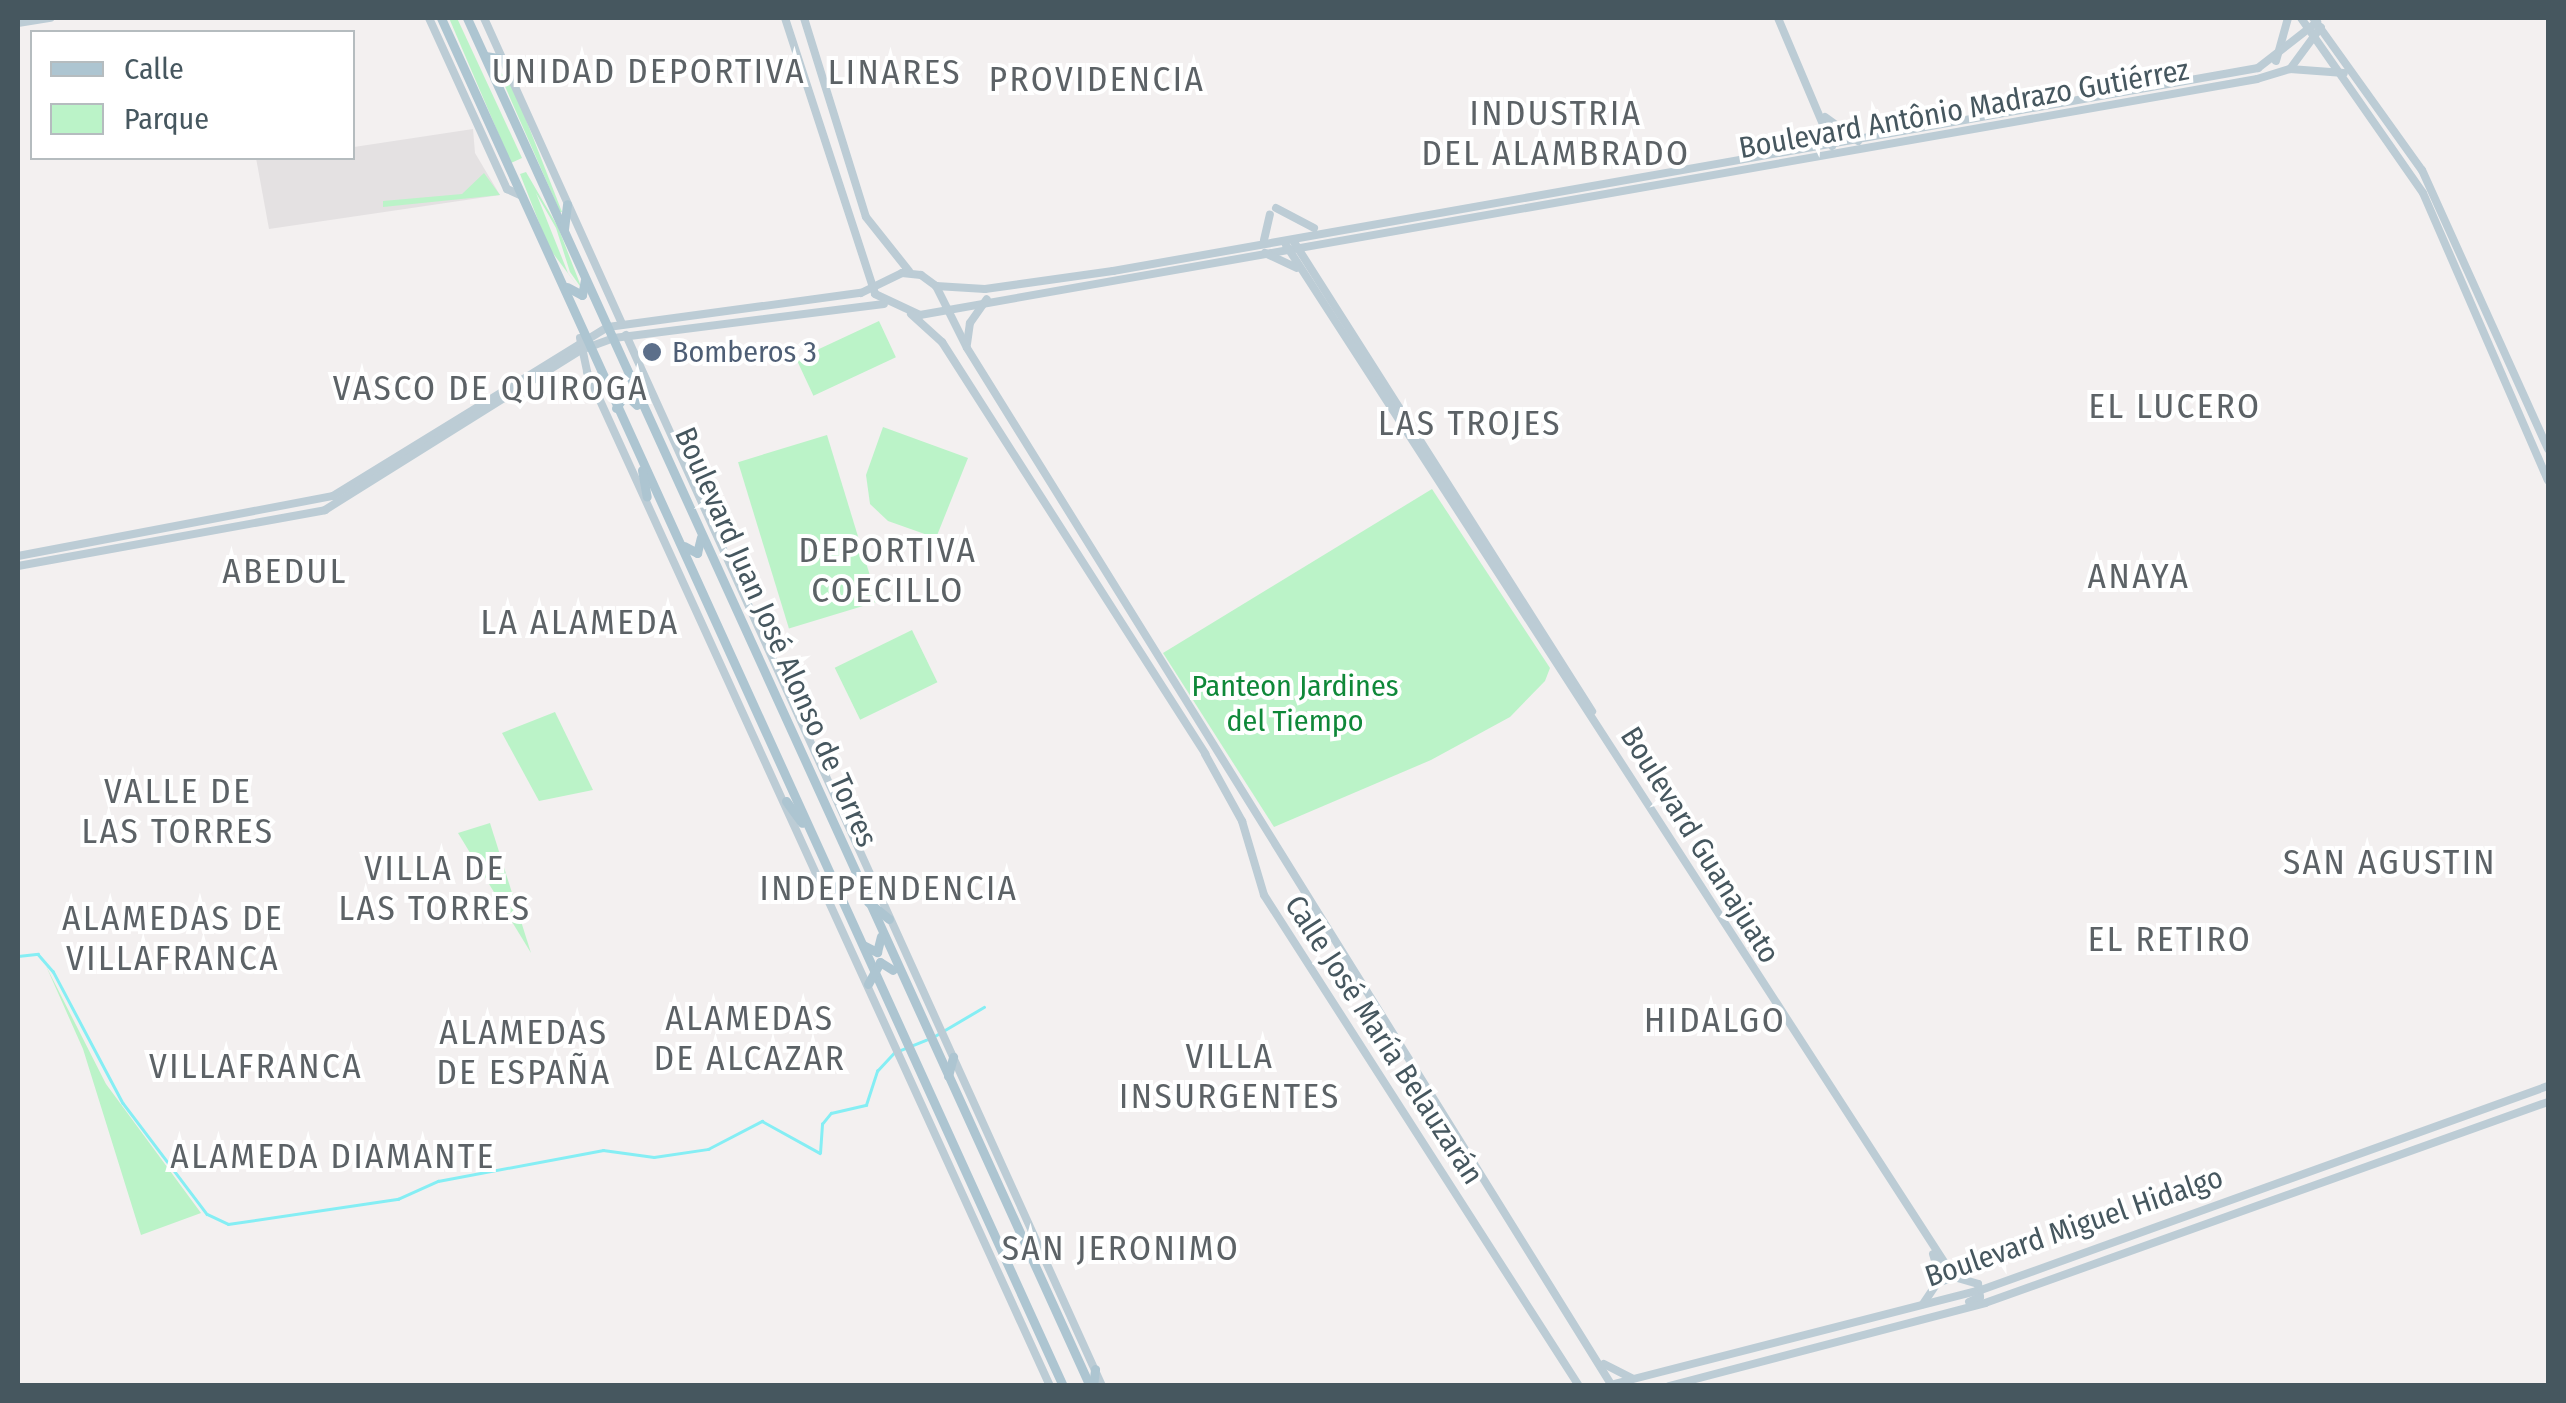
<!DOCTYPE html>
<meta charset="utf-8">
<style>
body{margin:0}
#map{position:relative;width:2566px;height:1403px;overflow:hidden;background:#f3f0f0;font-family:"Fira Sans Condensed",sans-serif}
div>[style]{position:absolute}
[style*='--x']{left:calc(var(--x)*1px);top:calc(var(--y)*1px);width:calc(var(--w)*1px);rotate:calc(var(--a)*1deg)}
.education>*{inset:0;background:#e4e1e2}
.green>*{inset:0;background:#bbf3c8;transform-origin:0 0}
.stream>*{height:2.5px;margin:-1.25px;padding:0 1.25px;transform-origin:1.25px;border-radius:1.25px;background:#85eef4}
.secondary>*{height:8px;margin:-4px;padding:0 4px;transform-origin:4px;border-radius:4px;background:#bcccd5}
.primary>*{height:9px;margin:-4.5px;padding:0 4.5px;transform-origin:4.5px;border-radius:4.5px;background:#adc5d1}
.dots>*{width:28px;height:28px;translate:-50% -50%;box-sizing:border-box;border:5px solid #fff;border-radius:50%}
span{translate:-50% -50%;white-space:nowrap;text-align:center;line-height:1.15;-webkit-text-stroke:8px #fff;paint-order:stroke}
.street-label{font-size:30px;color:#46575f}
.service-label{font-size:30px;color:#4e5e75}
.left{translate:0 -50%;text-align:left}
.park-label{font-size:30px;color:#0f8839}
.quarter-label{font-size:35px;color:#5c6266;letter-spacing:2.5px}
.frame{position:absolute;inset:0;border:20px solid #46575f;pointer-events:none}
.legend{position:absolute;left:30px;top:30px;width:325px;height:130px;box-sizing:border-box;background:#fff;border:2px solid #b5bcbf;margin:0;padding:12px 18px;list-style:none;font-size:30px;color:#46575f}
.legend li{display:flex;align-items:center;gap:20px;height:50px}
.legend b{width:50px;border:2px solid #b5bcbf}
</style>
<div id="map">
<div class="education">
<div style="clip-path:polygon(473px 129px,475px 153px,500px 195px,269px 229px,256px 158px,352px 158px,353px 135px,354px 147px)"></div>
</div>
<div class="green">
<div style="clip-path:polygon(449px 18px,457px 18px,522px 158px,511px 163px)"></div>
<div style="clip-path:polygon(497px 68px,513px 86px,562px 212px,560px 212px)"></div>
<div style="clip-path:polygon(526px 172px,558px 227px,582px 289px,570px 272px,556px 228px,536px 193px,568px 273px,579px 288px,549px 248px,520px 174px)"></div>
<div style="clip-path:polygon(484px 173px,500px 195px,383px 207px,383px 201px,462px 194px)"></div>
<div style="left:879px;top:321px;width:40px;height:91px;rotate:65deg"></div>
<div style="clip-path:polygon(883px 427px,968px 458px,936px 538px,888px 521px,870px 504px,866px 475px)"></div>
<div style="left:827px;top:435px;width:174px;height:93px;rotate:73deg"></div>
<div style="clip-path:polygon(1432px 489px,1550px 668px,1545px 681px,1510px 717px,1431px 760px,1274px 827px,1163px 653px)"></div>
<div style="left:912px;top:630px;width:58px;height:86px;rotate:64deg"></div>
<div style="clip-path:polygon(555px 712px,593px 790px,539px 801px,502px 733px)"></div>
<div style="clip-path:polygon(490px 823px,531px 953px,458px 833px)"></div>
<div style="clip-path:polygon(46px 966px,106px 1084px,201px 1213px,141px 1235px,83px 1049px)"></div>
</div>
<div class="stream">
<div style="--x:18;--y:956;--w:20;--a:-6"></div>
<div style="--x:38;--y:954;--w:23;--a:49"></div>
<div style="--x:53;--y:971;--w:149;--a:62.1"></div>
<div style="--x:123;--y:1103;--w:139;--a:52.9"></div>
<div style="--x:207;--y:1214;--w:23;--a:25"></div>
<div style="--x:228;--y:1224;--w:172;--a:-8.4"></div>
<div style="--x:398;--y:1199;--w:44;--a:-24.2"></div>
<div style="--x:438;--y:1181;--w:168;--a:-10.6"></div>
<div style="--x:603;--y:1150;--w:51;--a:7.8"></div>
<div style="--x:654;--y:1157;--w:55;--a:-8.4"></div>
<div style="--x:708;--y:1149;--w:61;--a:-27.4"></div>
<div style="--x:762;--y:1121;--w:66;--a:28.9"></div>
<div style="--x:820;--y:1153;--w:29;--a:-86"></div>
<div style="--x:822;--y:1124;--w:14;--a:-51"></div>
<div style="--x:831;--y:1113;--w:36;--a:-13"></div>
<div style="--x:866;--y:1105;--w:36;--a:-72"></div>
<div style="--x:877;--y:1071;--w:25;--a:-47"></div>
<div style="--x:933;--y:1037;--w:59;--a:-30.5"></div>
<div style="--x:901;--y:1050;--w:27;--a:-22"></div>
</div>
<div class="secondary">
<div style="--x:429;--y:18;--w:188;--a:65.5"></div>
<div style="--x:507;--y:189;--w:17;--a:25"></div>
<div style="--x:484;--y:18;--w:335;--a:65.7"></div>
<div style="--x:785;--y:18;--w:290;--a:71.9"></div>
<div style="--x:875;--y:294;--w:50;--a:25"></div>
<div style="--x:920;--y:315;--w:1358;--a:-10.01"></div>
<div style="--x:2257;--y:79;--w:34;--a:-17"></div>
<div style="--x:2290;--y:69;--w:52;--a:-53.6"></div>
<div style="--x:804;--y:18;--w:208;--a:72.7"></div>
<div style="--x:866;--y:217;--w:69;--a:51.5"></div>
<div style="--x:1778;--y:18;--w:139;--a:67.1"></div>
<div style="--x:2301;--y:18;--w:213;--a:55.1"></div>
<div style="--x:2423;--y:193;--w:313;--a:66.5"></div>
<div style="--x:2313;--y:18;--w:187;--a:54.4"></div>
<div style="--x:2422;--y:170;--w:306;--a:65.7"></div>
<div style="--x:18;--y:23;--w:33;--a:-9"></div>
<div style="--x:2276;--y:61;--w:45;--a:-74.4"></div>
<div style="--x:2290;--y:69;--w:54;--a:4.2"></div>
<div style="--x:1825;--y:117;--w:41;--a:36"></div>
<div style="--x:1276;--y:208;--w:43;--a:27.8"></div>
<div style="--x:1264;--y:240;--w:26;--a:-77"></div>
<div style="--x:1294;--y:242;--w:556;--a:57.57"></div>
<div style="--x:1286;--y:245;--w:1229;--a:57.09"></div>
<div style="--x:1265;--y:253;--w:35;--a:25"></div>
<div style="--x:936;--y:286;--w:49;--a:3.5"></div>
<div style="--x:985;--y:289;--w:129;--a:-8"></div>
<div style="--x:1113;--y:271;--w:1163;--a:-10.05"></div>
<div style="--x:2258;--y:68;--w:75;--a:-37.9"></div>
<div style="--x:911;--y:314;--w:42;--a:42.1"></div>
<div style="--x:942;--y:342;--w:489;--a:57.4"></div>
<div style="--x:1205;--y:754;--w:77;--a:61.1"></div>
<div style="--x:1242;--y:821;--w:77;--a:73.4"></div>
<div style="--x:1264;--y:895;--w:583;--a:57.32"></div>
<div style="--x:626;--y:335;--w:1154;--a:65.63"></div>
<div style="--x:580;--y:338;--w:35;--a:78"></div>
<div style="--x:587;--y:372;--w:1115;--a:65.46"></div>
<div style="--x:967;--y:344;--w:21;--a:-82"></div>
<div style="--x:970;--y:323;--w:29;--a:-55"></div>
<div style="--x:18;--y:556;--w:321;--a:-10.8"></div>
<div style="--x:333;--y:496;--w:323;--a:-31.6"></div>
<div style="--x:608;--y:327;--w:255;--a:-7.7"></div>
<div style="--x:861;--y:293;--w:46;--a:-26"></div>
<div style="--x:902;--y:273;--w:19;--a:6"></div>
<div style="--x:921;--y:275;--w:19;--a:36"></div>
<div style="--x:936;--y:286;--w:69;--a:63.4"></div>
<div style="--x:967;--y:348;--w:1222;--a:58.14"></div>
<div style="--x:18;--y:566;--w:312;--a:-10.3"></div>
<div style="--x:325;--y:510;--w:302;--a:-32"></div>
<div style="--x:581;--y:350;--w:35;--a:-20"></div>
<div style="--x:614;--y:338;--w:272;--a:-7.2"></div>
<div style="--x:1933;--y:1254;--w:28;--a:73"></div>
<div style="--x:1923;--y:1304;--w:25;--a:-56"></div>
<div style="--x:1937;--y:1283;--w:18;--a:-19"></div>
<div style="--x:1954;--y:1277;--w:25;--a:16"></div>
<div style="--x:1978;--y:1284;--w:13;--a:81"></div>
<div style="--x:1980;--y:1297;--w:12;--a:156"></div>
<div style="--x:1604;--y:1364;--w:31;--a:27"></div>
<div style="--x:1610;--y:1385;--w:383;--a:-14.4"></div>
<div style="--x:1981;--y:1290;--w:603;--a:-19.79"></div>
<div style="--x:1669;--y:1386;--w:327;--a:-14.7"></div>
<div style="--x:1985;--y:1303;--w:598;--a:-19.65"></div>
</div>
<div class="primary">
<div style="--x:441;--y:18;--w:1503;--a:65.55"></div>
<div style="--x:467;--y:18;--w:1503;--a:65.52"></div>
<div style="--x:485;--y:56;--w:18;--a:9"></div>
<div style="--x:564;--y:229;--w:25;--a:-83"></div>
<div style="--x:567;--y:287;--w:17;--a:28"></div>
<div style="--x:582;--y:295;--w:15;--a:-79"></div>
<div style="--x:616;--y:408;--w:17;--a:-57"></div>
<div style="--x:625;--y:394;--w:16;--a:43"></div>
<div style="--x:642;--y:470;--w:27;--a:80"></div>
<div style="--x:684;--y:546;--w:15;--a:28"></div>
<div style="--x:697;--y:553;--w:16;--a:-76"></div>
<div style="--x:786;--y:801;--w:27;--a:54"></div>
<div style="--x:868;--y:902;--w:27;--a:39"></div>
<div style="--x:863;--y:945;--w:16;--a:27"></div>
<div style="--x:877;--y:952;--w:16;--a:-76"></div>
<div style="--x:868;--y:984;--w:25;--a:-61"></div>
<div style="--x:880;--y:962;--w:15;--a:32"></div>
<div style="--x:948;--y:1076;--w:20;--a:-75"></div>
<div style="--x:1093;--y:1386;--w:17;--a:-83"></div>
</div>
<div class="dots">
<div style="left:652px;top:352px;background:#5c6f8a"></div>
</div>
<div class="street-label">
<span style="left:1964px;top:109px;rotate:-10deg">Boulevard Antônio Madrazo Gutiérrez</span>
<span style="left:776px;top:637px;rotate:66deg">Boulevard Juan José Alonso de Torres</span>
<span style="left:1700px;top:845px;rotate:58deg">Boulevard Guanajuato</span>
<span style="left:1384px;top:1040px;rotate:57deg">Calle José María Belauzarán</span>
<span style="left:2074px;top:1227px;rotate:-19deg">Boulevard Miguel Hidalgo</span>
</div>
<div class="service-label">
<span class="left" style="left:672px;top:352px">Bomberos 3</span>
</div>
<div class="park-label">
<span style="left:1295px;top:703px">Panteon Jardines<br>del Tiempo</span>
</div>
<div class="quarter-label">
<span style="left:649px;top:71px">UNIDAD DEPORTIVA</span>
<span style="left:895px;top:72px">LINARES</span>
<span style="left:1097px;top:79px">PROVIDENCIA</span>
<span style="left:1556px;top:133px">INDUSTRIA<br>DEL ALAMBRADO</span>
<span style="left:491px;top:388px">VASCO DE QUIROGA</span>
<span style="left:2175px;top:406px">EL LUCERO</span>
<span style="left:1470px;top:423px">LAS TROJES</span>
<span style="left:888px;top:570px">DEPORTIVA<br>COECILLO</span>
<span style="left:285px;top:571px">ABEDUL</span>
<span style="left:2139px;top:576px">ANAYA</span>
<span style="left:580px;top:622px">LA ALAMEDA</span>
<span style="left:178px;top:811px">VALLE DE<br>LAS TORRES</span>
<span style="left:2390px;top:862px">SAN AGUSTIN</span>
<span style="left:435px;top:888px">VILLA DE<br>LAS TORRES</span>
<span style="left:889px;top:888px">INDEPENDENCIA</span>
<span style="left:173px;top:938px">ALAMEDAS DE<br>VILLAFRANCA</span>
<span style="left:2170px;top:939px">EL RETIRO</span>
<span style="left:750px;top:1038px">ALAMEDAS<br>DE ALCAZAR</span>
<span style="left:1715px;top:1020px">HIDALGO</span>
<span style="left:524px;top:1052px">ALAMEDAS<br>DE ESPAÑA</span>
<span style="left:1230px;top:1076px">VILLA<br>INSURGENTES</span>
<span style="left:256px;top:1066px">VILLAFRANCA</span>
<span style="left:333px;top:1156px">ALAMEDA DIAMANTE</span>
<span style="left:1121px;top:1248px">SAN JERONIMO</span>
</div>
<div class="frame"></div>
<ul class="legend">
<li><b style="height:12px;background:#adc5d1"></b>Calle</li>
<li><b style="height:28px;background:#bbf3c8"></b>Parque</li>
</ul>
</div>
